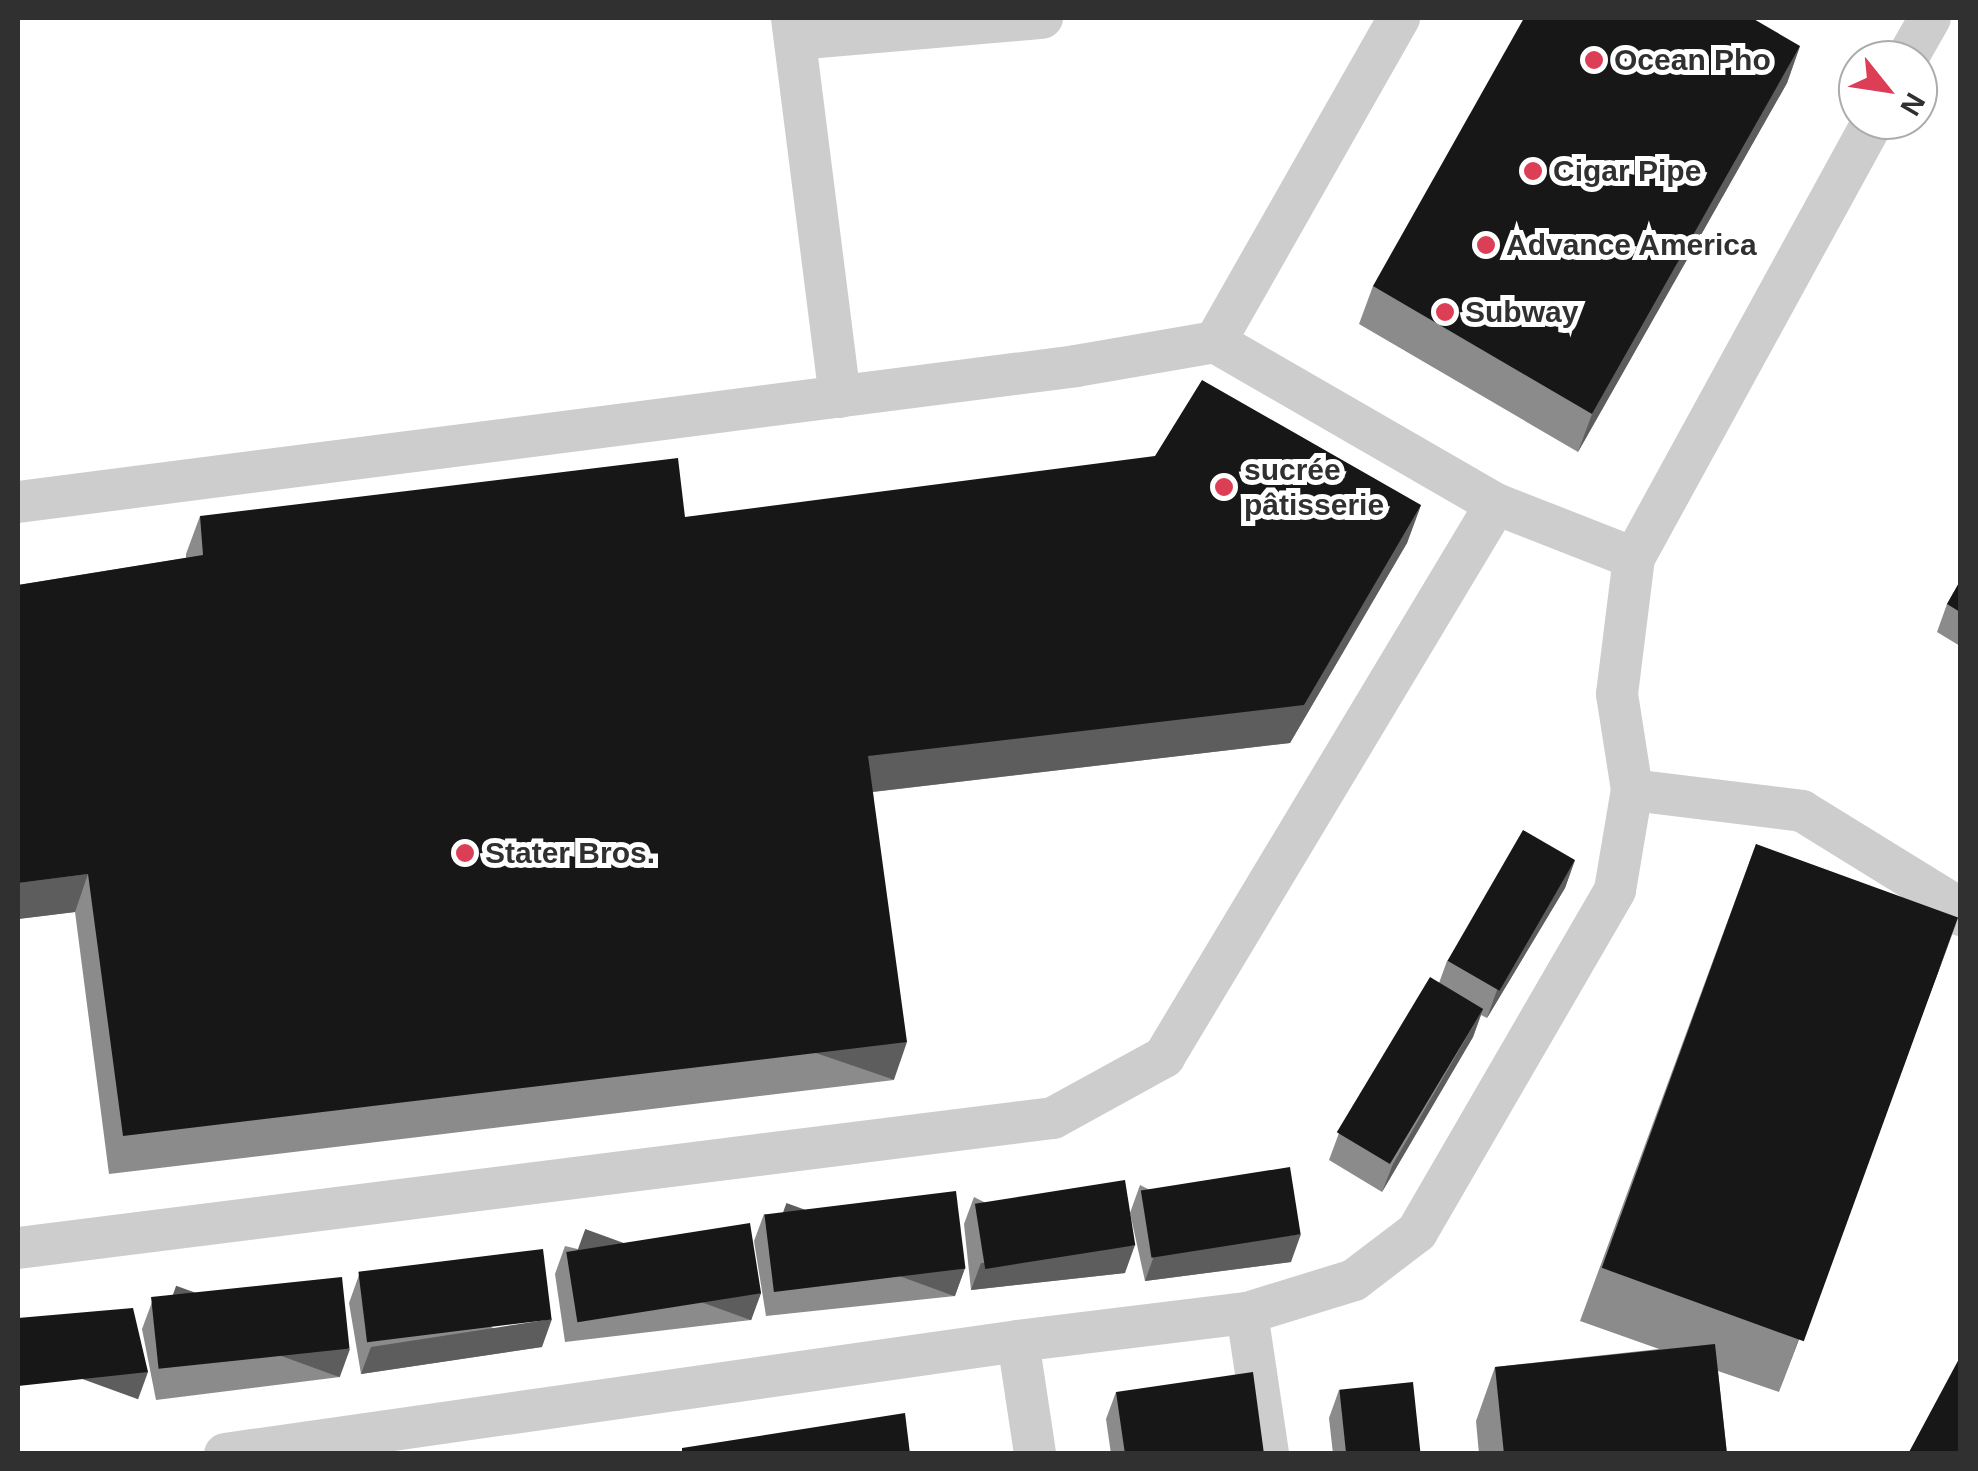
<!DOCTYPE html>
<meta charset="utf-8">
<style>
body{margin:0}
#map{position:relative;width:1978px;height:1471px;overflow:hidden;background:#fff;font-family:Arial,sans-serif}
div>[style]{position:absolute}
[style*='--x']{left:calc(var(--x)*1px);top:calc(var(--y)*1px);width:calc(var(--w)*1px);rotate:calc(var(--a)*1deg)}
.lane>*{height:42px;margin:-21px;padding:0 21px;transform-origin:21px;border-radius:21px;background:#cdcdcd}
.wall>*{inset:0;background:#8b8b8b}
.shaded-wall>*{inset:0;background:#5d5d5d;transform-origin:0 0}
.building>*{inset:0;background:#171717;transform-origin:0 0}
.dots>*{width:28px;height:28px;translate:-50% -50%;box-sizing:border-box;border:5px solid #fff;border-radius:50%}
span{translate:-50% -50%;white-space:nowrap;text-align:center;line-height:1.15;-webkit-text-stroke:10px #fff;paint-order:stroke}
.poi-label{font-size:30px;color:#303030;font-weight:700}
.left{translate:0 -50%;text-align:left}
.frame{position:absolute;inset:0;border:20px solid #303030;pointer-events:none}
.north{position:absolute;left:1838px;top:40px;width:100px;height:100px;box-sizing:border-box;background:#fff;border:2px solid #acacac;border-radius:50%;rotate:120deg;font-size:28px;font-weight:700;line-height:40px;text-align:center;color:#303030}
.north::after{content:'';display:block;margin:auto;width:35px;height:45px;background:#dc3e56;clip-path:polygon(50% 0,100% 100%,50% 72%,0 100%)}
</style>
<div id="map">
<div class="lane">
<div style="--x:792;--y:18;--w:382;--a:82.8"></div>
<div style="--x:795;--y:39;--w:248;--a:-4.9"></div>
<div style="--x:1906;--y:60;--w:48;--a:-60.3"></div>
<div style="--x:1215;--y:342;--w:373;--a:-60.4"></div>
<div style="--x:18;--y:502;--w:1067;--a:-7.32"></div>
<div style="--x:1076;--y:366;--w:141;--a:-9.8"></div>
<div style="--x:1215;--y:342;--w:324;--a:30"></div>
<div style="--x:1496;--y:504;--w:148;--a:21.4"></div>
<div style="--x:1632;--y:790;--w:171;--a:7"></div>
<div style="--x:1802;--y:811;--w:175;--a:31.7"></div>
<div style="--x:1951;--y:903;--w:15;--a:53"></div>
<div style="--x:18;--y:1248;--w:1043;--a:-7.16"></div>
<div style="--x:1053;--y:1118;--w:127;--a:-28.8"></div>
<div style="--x:1164;--y:1057;--w:645;--a:-59.02"></div>
<div style="--x:1247;--y:1313;--w:143;--a:81.5"></div>
<div style="--x:1018;--y:1341;--w:114;--a:81.4"></div>
<div style="--x:225;--y:1454;--w:801;--a:-8.11"></div>
<div style="--x:1018;--y:1341;--w:231;--a:-7"></div>
<div style="--x:1247;--y:1313;--w:112;--a:-17.1"></div>
<div style="--x:1354;--y:1280;--w:79;--a:-37.3"></div>
<div style="--x:1417;--y:1232;--w:395;--a:-59.9"></div>
<div style="--x:1615;--y:890;--w:101;--a:-80.4"></div>
<div style="--x:1632;--y:790;--w:97;--a:-98.9"></div>
<div style="--x:1617;--y:694;--w:137;--a:-82.9"></div>
<div style="--x:1634;--y:558;--w:499;--a:-61.3"></div>
</div>
<div class="wall">
<div style="clip-path:polygon(1800px 46px,1787px 83px,1578px 452px,1359px 324px,1373px 286px)"></div>
<div style="clip-path:polygon(1421px 505px,1407px 543px,1290px 743px,873px 792px,894px 1080px,109px 1174px,75px 912px,18px 919px,18px 585px,186px 558px,186px 554px,200px 516px,685px 517px)"></div>
<div style="clip-path:polygon(1960px 581px,1960px 646px,1937px 632px,1947px 604px)"></div>
<div style="clip-path:polygon(1756px 844px,1939px 970px,1779px 1392px,1718px 1371px,1727px 1454px,1479px 1454px,1476px 1421px,1495px 1367px,1659px 1349px,1580px 1321px)"></div>
<div style="clip-path:polygon(1575px 860px,1565px 888px,1487px 1018px,1481px 1015px,1473px 1037px,1382px 1192px,1329px 1160px,1339px 1133px,1439px 983px,1447px 961px)"></div>
<div style="clip-path:polygon(1140px 1185px,1291px 1262px,1145px 1281px,1130px 1213px)"></div>
<div style="clip-path:polygon(974px 1197px,1125px 1273px,971px 1290px,964px 1224px)"></div>
<div style="clip-path:polygon(764px 1214px,965px 1268px,955px 1296px,766px 1316px,754px 1241px)"></div>
<div style="clip-path:polygon(565px 1246px,761px 1293px,751px 1320px,565px 1342px,555px 1274px)"></div>
<div style="clip-path:polygon(359px 1275px,542px 1347px,361px 1374px,349px 1303px)"></div>
<div style="clip-path:polygon(152px 1302px,340px 1377px,156px 1400px,142px 1329px)"></div>
<div style="clip-path:polygon(1339px 1390px,1421px 1454px,1333px 1454px,1329px 1418px)"></div>
<div style="clip-path:polygon(1116px 1392px,1264px 1454px,1111px 1454px,1106px 1419px)"></div>
</div>
<div class="shaded-wall">
<div style="clip-path:polygon(1800px 46px,1787px 83px,1578px 452px,1592px 414px)"></div>
<div style="clip-path:polygon(1421px 505px,1407px 543px,1290px 743px,854px 794px,868px 756px)"></div>
<div style="clip-path:polygon(1575px 860px,1565px 888px,1487px 1018px,1497px 990px)"></div>
<div style="clip-path:polygon(88px 874px,75px 912px,18px 919px,18px 883px)"></div>
<div style="clip-path:polygon(1959px 916px,1939px 970px,1779px 1392px,1799px 1338px)"></div>
<div style="clip-path:polygon(1483px 1009px,1473px 1037px,1382px 1192px,1393px 1164px)"></div>
<div style="left:907px;top:1042px;width:40px;height:790px;rotate:109deg"></div>
<div style="clip-path:polygon(1301px 1234px,1291px 1262px,1145px 1281px,1155px 1253px)"></div>
<div style="clip-path:polygon(1135px 1245px,1125px 1273px,971px 1290px,981px 1263px)"></div>
<div style="left:965px;top:1268px;width:30px;height:190px;rotate:110deg"></div>
<div style="left:761px;top:1293px;width:29px;height:187px;rotate:110deg"></div>
<div style="clip-path:polygon(552px 1319px,542px 1347px,361px 1374px,371px 1347px)"></div>
<div style="left:350px;top:1349px;width:30px;height:185px;rotate:110deg"></div>
<div style="left:148px;top:1372px;width:29px;height:131px;rotate:110deg"></div>
</div>
<div class="building">
<div style="clip-path:polygon(1524px 18px,1752px 18px,1800px 46px,1592px 414px,1373px 286px)"></div>
<div style="clip-path:polygon(1202px 380px,1421px 505px,1304px 705px,868px 756px,907px 1042px,123px 1136px,88px 874px,18px 883px,18px 585px,203px 555px,200px 516px,678px 458px,685px 517px,1155px 456px)"></div>
<div style="clip-path:polygon(1960px 581px,1960px 612px,1947px 604px)"></div>
<div style="left:1523px;top:830px;width:60px;height:151px;rotate:30deg"></div>
<div style="left:1756px;top:844px;width:215px;height:451px;rotate:20deg"></div>
<div style="left:1430px;top:977px;width:62px;height:181px;rotate:31deg"></div>
<div style="left:1290px;top:1167px;width:68px;height:151px;rotate:81deg"></div>
<div style="left:1125px;top:1180px;width:66px;height:152px;rotate:81deg"></div>
<div style="left:956px;top:1191px;width:78px;height:193px;rotate:83deg"></div>
<div style="left:750px;top:1223px;width:71px;height:186px;rotate:81deg"></div>
<div style="left:543px;top:1249px;width:71px;height:186px;rotate:83deg"></div>
<div style="left:342px;top:1277px;width:72px;height:192px;rotate:84deg"></div>
<div style="clip-path:polygon(133px 1308px,148px 1372px,18px 1386px,18px 1318px)"></div>
<div style="clip-path:polygon(1715px 1344px,1727px 1454px,1504px 1454px,1495px 1367px)"></div>
<div style="clip-path:polygon(1960px 1357px,1960px 1454px,1908px 1454px)"></div>
<div style="clip-path:polygon(1253px 1372px,1264px 1454px,1125px 1454px,1116px 1392px)"></div>
<div style="left:1413px;top:1382px;width:72px;height:74px;rotate:84deg"></div>
<div style="clip-path:polygon(905px 1413px,910px 1454px,682px 1454px,682px 1448px)"></div>
</div>
<div class="dots">
<div style="left:1594px;top:60px;background:#dc3e56"></div>
<div style="left:1533px;top:171px;background:#dc3e56"></div>
<div style="left:1486px;top:245px;background:#dc3e56"></div>
<div style="left:1445px;top:312px;background:#dc3e56"></div>
<div style="left:1224px;top:487px;background:#dc3e56"></div>
<div style="left:465px;top:853px;background:#dc3e56"></div>
</div>
<div class="poi-label">
<span class="left" style="left:1614px;top:60px">Ocean Pho</span>
<span class="left" style="left:1553px;top:171px">Cigar Pipe</span>
<span class="left" style="left:1506px;top:245px">Advance America</span>
<span class="left" style="left:1465px;top:312px">Subway</span>
<span class="left" style="left:1244px;top:487px">sucrée<br>pâtisserie</span>
<span class="left" style="left:485px;top:853px">Stater Bros.</span>
</div>
<div class="frame"></div>
<div class="north">N</div>
</div>
